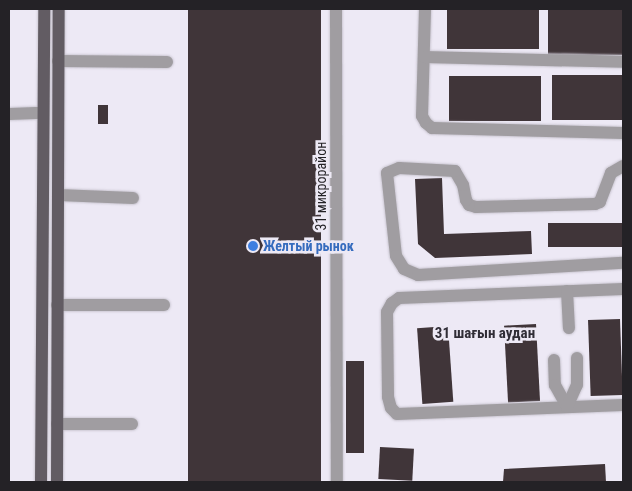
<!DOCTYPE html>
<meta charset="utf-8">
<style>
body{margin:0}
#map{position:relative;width:632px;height:491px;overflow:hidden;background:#ede9f5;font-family:"Roboto Condensed",sans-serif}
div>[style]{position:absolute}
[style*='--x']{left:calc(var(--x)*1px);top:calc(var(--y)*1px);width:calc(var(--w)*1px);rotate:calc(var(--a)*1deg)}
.building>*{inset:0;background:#403539;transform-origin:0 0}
.roads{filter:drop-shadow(0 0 1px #c9c5d0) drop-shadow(0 0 1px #c9c5d0)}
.minor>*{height:12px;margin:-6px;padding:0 6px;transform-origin:6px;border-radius:6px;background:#a09da1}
.major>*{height:12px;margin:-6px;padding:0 6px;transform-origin:6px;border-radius:6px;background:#625c63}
.dots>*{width:14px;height:14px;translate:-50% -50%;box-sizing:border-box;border:2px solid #ede9f5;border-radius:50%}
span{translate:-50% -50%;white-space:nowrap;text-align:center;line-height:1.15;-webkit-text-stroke:5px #ede9f5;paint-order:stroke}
.street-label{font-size:14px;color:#242226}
.shop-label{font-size:14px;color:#366cbe;font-weight:700}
.left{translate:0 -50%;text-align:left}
.neighbourhood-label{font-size:15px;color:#302d36;font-weight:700}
.frame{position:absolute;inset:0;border:10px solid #242226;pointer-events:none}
</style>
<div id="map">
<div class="building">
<div style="left:188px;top:9px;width:133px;height:473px"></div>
<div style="left:447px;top:9px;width:92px;height:40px"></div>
<div style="left:623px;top:10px;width:45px;height:75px;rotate:90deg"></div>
<div style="left:623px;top:75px;width:45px;height:71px;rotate:90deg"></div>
<div style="left:541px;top:76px;width:45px;height:92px;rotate:90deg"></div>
<div style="left:98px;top:105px;width:10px;height:19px"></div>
<div style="clip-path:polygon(442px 178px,444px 234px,531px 231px,532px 254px,435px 258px,418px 244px,415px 179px)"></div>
<div style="left:623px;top:223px;width:24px;height:75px;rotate:90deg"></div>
<div style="left:620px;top:319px;width:76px;height:32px;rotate:88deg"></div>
<div style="left:536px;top:324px;width:77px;height:32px;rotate:87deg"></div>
<div style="left:448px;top:326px;width:76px;height:31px;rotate:86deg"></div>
<div style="left:346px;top:361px;width:18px;height:92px"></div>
<div style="left:380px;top:447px;width:34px;height:32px;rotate:3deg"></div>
<div style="clip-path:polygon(605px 464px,606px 482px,503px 482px,504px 469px)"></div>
</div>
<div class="roads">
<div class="minor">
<div style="--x:336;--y:9;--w:473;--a:89.9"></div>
<div style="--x:425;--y:9;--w:107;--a:91.6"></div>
<div style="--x:422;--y:116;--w:8;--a:60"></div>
<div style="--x:426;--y:123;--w:8;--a:40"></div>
<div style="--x:432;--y:128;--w:191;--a:1.5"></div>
<div style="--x:424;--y:57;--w:199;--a:1.4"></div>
<div style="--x:58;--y:61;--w:109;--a:0.5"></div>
<div style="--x:9;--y:114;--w:34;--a:-2"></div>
<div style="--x:623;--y:166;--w:14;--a:150"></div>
<div style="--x:611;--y:173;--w:31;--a:111"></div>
<div style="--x:600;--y:202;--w:5;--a:158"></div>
<div style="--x:595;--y:204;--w:119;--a:178.6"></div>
<div style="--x:476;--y:207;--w:7;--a:-164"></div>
<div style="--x:469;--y:205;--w:6;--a:-121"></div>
<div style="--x:466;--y:200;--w:15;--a:-101"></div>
<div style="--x:463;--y:185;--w:16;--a:-120"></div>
<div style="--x:455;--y:171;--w:56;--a:-176.9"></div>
<div style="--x:399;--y:168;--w:13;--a:157"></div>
<div style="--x:387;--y:173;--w:83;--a:83.8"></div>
<div style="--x:396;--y:256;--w:15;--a:58"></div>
<div style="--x:404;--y:269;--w:15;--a:23"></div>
<div style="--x:418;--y:275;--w:205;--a:-3.4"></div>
<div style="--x:58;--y:195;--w:75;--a:2.3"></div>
<div style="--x:623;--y:289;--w:224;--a:177.7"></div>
<div style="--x:399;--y:298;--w:9;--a:144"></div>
<div style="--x:392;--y:303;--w:10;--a:119"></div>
<div style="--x:387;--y:312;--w:85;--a:89.3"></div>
<div style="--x:388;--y:397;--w:11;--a:75"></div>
<div style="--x:391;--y:408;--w:8;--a:45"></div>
<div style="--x:397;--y:414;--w:226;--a:-2.3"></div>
<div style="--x:567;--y:291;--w:37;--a:87"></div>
<div style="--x:57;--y:305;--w:107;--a:0"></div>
<div style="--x:554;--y:360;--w:25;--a:88"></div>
<div style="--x:555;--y:385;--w:25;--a:61"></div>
<div style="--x:567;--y:407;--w:24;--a:-66"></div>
<div style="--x:577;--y:385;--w:27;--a:-90"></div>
<div style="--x:57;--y:424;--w:75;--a:0"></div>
</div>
<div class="major">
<div style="--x:41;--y:482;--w:473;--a:-89.6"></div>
<div style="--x:57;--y:482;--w:473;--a:-89.8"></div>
</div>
</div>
<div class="dots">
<div style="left:253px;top:246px;background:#3f7fe0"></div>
</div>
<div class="street-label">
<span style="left:321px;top:186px;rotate:-90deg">31 микрорайон</span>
</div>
<div class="shop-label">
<span class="left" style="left:263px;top:246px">Желтый рынок</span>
</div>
<div class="neighbourhood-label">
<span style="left:485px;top:334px">31 шағын аудан</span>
</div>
<div class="frame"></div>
</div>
